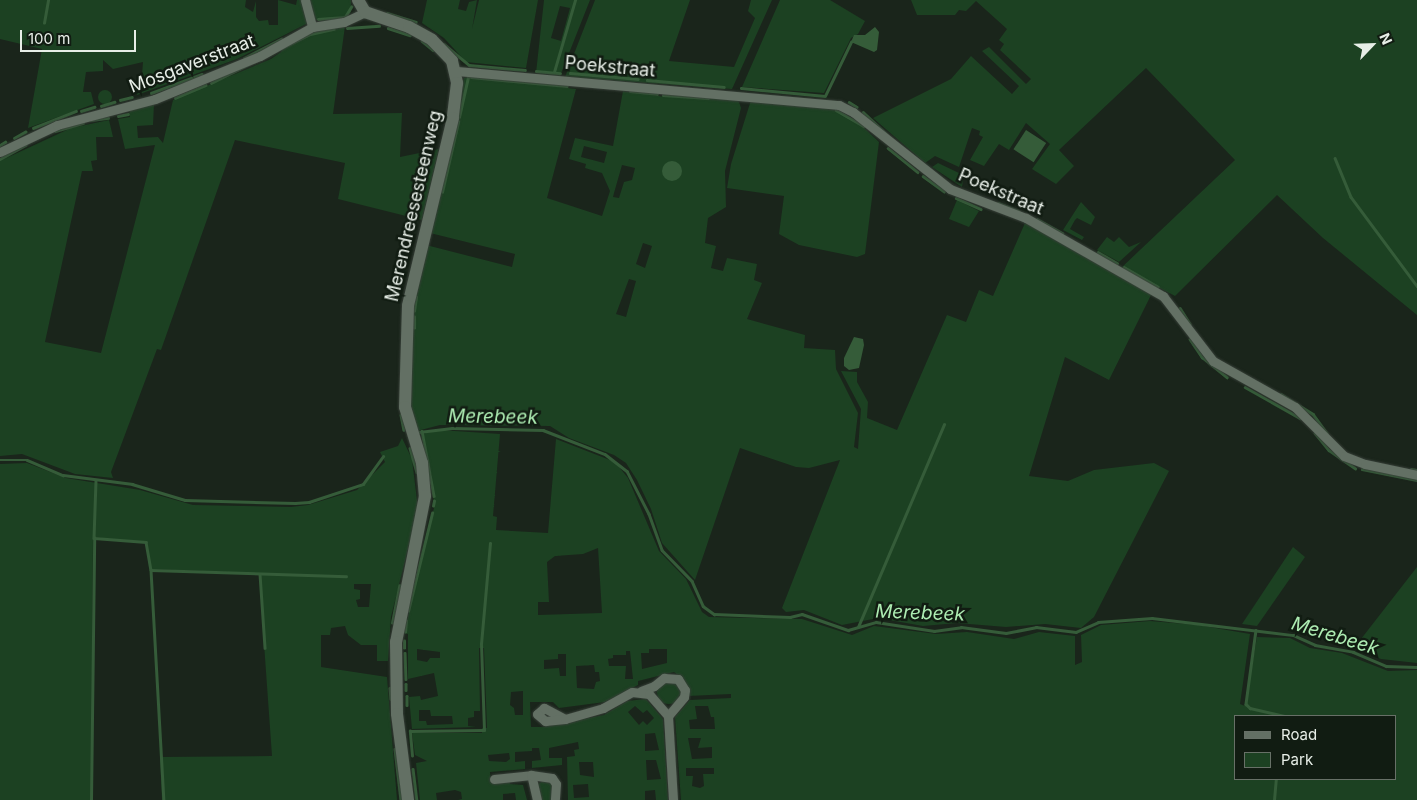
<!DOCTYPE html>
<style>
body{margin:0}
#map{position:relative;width:1417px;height:800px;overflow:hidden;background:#1a251b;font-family:Inter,sans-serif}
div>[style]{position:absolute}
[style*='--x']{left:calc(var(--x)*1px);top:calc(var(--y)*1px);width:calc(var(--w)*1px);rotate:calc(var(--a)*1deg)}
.green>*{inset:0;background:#1c4122}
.round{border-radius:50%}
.water>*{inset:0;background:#355c39;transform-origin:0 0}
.stream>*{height:2.5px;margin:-1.25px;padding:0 1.25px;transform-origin:1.25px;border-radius:1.25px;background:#355c39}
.roads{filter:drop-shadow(0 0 1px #373f38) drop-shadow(0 0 1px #373f38)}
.minor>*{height:9px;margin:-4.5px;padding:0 4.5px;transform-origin:4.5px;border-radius:4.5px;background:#637064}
.secondary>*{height:12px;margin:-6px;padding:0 6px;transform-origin:6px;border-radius:6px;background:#637064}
span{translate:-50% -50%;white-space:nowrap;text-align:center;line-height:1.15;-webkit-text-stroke:5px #111c12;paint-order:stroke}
.street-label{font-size:18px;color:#e7eee7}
.water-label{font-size:19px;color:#adecb2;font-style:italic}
.legend{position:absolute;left:1234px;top:715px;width:162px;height:65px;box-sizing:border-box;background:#111c12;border:1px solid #677067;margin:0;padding:6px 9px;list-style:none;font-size:15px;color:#e7eee7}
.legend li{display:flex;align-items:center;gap:10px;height:25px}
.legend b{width:25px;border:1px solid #677067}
.north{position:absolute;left:1347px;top:20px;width:50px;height:50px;-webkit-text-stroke:4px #111c12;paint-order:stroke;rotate:66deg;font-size:14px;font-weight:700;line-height:20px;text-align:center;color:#e7eee7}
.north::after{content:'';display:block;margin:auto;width:18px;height:22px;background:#e7eee7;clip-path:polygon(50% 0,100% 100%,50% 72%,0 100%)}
.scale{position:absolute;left:20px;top:30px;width:116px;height:22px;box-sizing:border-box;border:2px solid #e7eee7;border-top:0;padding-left:6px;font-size:15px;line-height:18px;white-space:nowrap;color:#e7eee7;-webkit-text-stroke:4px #111c12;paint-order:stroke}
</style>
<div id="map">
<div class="green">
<div style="clip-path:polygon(0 0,246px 0,245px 7px,253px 12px,256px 1px,256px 17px,259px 21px,268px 20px,269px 25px,278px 25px,278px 0,296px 5px,297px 0,302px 0,308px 23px,237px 59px,137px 95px,135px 88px,142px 86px,139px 76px,142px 75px,143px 62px,113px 69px,103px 60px,103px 71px,86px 72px,83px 92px,91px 92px,94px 104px,28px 128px,42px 49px,0 39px)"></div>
<div style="clip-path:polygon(308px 0,351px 0,351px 12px,346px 16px,315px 20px)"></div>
<div style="clip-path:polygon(427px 0,460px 0,458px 9px,466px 11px,469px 2px,477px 0,472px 29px,479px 0,538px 0,526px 68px,466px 62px,444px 38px,422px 23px)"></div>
<div style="clip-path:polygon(evenodd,544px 0,590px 0,560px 76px,536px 73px,544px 0,560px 6px,570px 8px,561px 41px,551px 38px,560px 6px)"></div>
<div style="clip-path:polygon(595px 0,690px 0,669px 61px,734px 67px,755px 18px,748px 11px,751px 0,772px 0,732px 89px,565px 77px)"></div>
<div style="clip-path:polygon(780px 0,830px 0,865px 21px,858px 34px,851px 38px,824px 93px,742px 87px)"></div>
<div style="clip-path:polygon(911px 0,1417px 0,1417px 315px,1323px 238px,1277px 195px,1175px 296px,1121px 268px,1235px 160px,1146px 68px,1059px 150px,1074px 166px,1056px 184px,1032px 169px,1050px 144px,1026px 123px,1009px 150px,999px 144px,984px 166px,970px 160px,983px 137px,979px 135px,980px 131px,972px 128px,959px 167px,935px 156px,925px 163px,873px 118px,951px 79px,971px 56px,1012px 94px,1019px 86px,982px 51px,989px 47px,1026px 84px,1031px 79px,1000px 50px,1004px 44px,999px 40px,1007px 29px,976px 1px,966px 11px,959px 10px,955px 15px,917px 15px)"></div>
<div style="clip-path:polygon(345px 26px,333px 114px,402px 113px,400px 157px,439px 149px,422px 220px,338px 199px,345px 163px,235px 140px,161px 350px,157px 349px,111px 472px,113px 478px,75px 474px,22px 454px,0 456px,0 161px,71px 128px,109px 120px,113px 137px,96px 137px,97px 160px,91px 161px,93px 171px,82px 171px,45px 342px,101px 353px,155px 145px,125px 149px,118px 119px,130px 117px,129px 110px,154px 104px,153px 125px,137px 126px,138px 138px,158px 137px,163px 143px,173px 100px,271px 59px,281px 52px,284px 46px,305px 35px)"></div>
<div style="clip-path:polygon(evenodd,469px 76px,576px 89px,547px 198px,602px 216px,610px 191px,602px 173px,585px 168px,586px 164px,569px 159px,575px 138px,613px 146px,623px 91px,666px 97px,667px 93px,738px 99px,741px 108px,725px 171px,726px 207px,708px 218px,705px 243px,716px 246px,711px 268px,723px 271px,727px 258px,757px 264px,754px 280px,762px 283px,747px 319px,805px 335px,804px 348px,835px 350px,836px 369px,858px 413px,854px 447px,858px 449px,861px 409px,841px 371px,857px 372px,857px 382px,868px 402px,867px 418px,897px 430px,947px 315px,966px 322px,979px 290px,993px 296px,1025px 223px,1152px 293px,1109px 380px,1065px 357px,1029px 476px,1068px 481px,1094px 470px,1154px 463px,1169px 471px,1094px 617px,1081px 628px,1045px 624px,1006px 627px,957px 623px,923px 626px,878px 618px,842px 625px,804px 610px,786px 612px,782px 608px,840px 460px,809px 468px,796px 467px,740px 448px,695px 580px,662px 543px,651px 509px,637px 480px,626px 463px,614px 455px,569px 438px,550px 426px,440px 425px,417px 431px,409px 403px,414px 300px,426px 245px,512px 267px,515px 254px,430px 233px,464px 78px,469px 76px,584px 146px,607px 152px,604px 163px,581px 157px,584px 146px,469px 76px,622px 165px,635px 168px,632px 180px,624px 182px,619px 198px,613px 197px,614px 193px,622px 165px,469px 76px,643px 243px,652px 246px,645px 268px,636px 264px,643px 243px,469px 76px,629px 279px,636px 281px,626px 317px,616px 314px,629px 279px)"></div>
<div class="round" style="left:98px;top:90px;width:14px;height:14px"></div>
<div style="clip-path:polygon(751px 100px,835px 110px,861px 125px,879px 142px,865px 254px,857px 257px,799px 245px,779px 234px,784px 196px,727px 188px,731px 164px)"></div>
<div style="clip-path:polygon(938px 163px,959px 173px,963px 180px,962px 187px,932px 167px)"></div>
<div style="clip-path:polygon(957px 200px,979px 211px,969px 227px,949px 219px)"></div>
<div style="clip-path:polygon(1081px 202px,1095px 217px,1091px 225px,1077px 218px,1075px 220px,1070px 229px,1084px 237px,1082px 240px,1063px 230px)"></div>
<div style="clip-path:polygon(1107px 237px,1114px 242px,1119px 237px,1129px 247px,1141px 242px,1119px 262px,1097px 250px)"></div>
<div style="clip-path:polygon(evenodd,440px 430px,500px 434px,493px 516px,497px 517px,496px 530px,548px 533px,556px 439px,615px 462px,628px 478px,659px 551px,686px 579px,702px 612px,709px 617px,802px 619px,852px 635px,874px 626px,936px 634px,967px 632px,1014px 639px,1039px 632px,1075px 636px,1075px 665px,1082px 662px,1081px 635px,1101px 625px,1150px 621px,1198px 625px,1250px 634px,1240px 704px,1245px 706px,1257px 637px,1290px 638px,1310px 648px,1342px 653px,1388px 671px,1417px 670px,1417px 800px,681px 800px,675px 717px,690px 700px,731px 698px,731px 694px,688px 696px,682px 678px,674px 672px,638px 681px,638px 685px,605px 702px,559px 708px,553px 702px,530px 702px,531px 727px,542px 727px,604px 715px,627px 701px,646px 699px,663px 719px,668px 800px,656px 800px,655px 790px,645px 791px,645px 800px,568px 800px,567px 757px,575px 756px,574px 750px,579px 749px,578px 742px,549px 748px,549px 758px,562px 758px,562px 765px,532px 768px,532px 761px,541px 760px,539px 748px,532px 748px,532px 751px,515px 752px,515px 762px,525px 761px,525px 769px,490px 772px,491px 783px,509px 781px,510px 784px,523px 785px,527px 800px,516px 800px,515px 793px,503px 794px,503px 800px,458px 800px,462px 799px,461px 792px,455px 790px,436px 793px,437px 800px,420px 800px,416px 763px,427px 761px,415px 755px,412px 733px,482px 733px,482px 728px,487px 728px,484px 648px,479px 648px,480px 711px,474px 711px,474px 717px,468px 718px,468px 726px,476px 727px,412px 729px,409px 697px,420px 696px,421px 700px,438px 696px,434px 673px,408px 679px,408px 634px,404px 633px,434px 508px,432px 477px,422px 434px,440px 430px,598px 548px,602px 613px,538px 615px,538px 602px,549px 602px,547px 562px,555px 556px,583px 554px,598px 548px,440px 430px,417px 649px,440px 652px,440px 658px,430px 658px,427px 662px,417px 660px,417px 649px,440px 430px,649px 649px,667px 649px,667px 663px,642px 669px,641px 653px,649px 653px,649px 649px,440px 430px,626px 651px,630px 651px,633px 679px,625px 679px,626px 666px,609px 666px,608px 659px,613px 658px,613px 655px,626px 655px,626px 651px,440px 430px,558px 654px,566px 654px,566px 676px,560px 676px,559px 668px,544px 669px,544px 660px,558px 659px,558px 654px,440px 430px,594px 665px,595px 672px,599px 672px,600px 681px,596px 682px,594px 689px,577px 688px,576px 666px,594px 665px,440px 430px,523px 691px,523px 715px,515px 715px,514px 708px,510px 705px,511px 692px,523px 691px,440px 430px,635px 706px,643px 713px,647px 710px,654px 718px,647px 725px,643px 721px,639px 725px,628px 712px,635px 706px,440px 430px,695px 706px,708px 706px,711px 717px,714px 717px,715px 729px,690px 729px,689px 720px,697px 719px,695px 706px,440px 430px,419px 710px,430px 710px,431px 716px,452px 716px,453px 724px,427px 725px,426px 721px,419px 721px,419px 710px,440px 430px,1236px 716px,1396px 716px,1396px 779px,1236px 779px,1236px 716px,440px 430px,655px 733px,659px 750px,645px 751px,645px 734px,655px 733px,440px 430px,688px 738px,701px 738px,698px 748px,712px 747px,712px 758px,692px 759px,688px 738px,440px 430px,509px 753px,510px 759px,506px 762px,489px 761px,488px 755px,509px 753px,440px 430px,646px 760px,656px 760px,661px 779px,647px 780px,646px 760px,440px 430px,579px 762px,593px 762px,594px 777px,580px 775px,579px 762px,440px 430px,686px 768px,714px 768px,714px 774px,703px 774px,704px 786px,700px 788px,692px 786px,693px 776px,686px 776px,686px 768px,440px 430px,588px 784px,589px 797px,574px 798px,573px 785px,588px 784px)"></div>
<div style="clip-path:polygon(evenodd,402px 438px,412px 459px,418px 509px,391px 617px,388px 661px,377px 661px,377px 645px,361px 645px,348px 635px,345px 626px,331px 628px,330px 635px,321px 635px,321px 667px,387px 677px,397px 800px,162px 800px,160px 757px,272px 756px,259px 573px,149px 569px,147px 543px,93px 537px,91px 800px,0 800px,0 464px,27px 463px,66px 478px,140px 490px,193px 505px,291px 507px,308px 505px,357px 490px,385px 462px,380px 452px,398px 446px,402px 438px,354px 584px,371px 584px,369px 607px,358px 607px,356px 600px,360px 599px,360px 590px,354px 589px,354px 584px)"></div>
<div style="clip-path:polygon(1293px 547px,1305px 557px,1257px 626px,1242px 624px)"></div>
<div style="clip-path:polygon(1417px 567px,1417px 663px,1381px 659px,1354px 648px)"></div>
<div class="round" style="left:657px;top:680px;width:24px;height:24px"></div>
<div style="clip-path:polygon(547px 779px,552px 784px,551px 800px,542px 800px,538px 784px)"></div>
</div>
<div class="water">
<div style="clip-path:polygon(875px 27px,879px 32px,877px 50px,874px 52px,851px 42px,854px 35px,865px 35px)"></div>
<div style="left:1026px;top:130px;width:24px;height:23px;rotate:33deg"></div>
<div class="round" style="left:662px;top:161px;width:20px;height:20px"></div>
<div style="clip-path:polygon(854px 337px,863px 339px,864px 345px,859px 368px,849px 370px,844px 366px,844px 358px)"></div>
</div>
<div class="stream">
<div style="--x:387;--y:13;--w:30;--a:17"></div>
<div style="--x:318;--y:19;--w:27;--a:-4"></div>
<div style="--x:345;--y:17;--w:12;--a:-59"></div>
<div style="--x:44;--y:23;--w:23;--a:-80"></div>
<div style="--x:347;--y:28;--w:32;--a:-4"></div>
<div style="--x:388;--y:28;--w:23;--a:18"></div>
<div style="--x:422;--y:41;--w:14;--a:39"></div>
<div style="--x:444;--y:44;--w:33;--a:40"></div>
<div style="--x:469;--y:65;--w:56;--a:5.1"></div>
<div style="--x:244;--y:58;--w:42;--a:-27.2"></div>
<div style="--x:536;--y:71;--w:24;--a:5"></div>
<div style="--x:554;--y:72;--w:75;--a:-73.7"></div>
<div style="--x:570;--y:73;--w:68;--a:5"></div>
<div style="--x:471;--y:77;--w:96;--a:5.4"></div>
<div style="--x:647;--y:80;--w:77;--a:5.2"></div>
<div style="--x:211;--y:83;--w:110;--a:-26.3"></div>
<div style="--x:310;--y:34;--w:24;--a:-12"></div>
<div style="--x:741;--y:88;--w:84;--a:5.4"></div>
<div style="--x:825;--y:96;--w:60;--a:-64.3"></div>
<div style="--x:630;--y:91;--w:27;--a:6"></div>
<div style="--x:151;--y:93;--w:54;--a:-20.4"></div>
<div style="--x:663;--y:95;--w:45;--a:3.8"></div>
<div style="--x:175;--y:98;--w:33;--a:-23"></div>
<div style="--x:120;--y:100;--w:12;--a:-14"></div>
<div style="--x:849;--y:102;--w:9;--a:32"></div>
<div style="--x:101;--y:106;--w:14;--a:-17"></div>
<div style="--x:836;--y:110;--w:32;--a:30"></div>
<div style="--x:81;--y:111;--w:14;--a:-17"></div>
<div style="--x:863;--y:112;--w:33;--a:43"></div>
<div style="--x:118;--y:116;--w:10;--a:-11"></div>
<div style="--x:459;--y:117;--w:41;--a:-77.3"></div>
<div style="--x:91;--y:120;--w:17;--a:-7"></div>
<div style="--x:33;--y:128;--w:46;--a:-21.6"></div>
<div style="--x:55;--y:131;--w:29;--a:-16"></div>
<div style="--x:14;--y:138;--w:13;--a:-29"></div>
<div style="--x:0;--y:145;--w:6;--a:-31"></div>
<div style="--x:888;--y:148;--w:38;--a:39"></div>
<div style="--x:1335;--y:158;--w:42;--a:67.7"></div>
<div style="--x:1351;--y:197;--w:111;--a:53.4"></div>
<div style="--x:0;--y:159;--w:29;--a:-29"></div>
<div style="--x:923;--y:176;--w:26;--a:36"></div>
<div style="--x:442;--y:192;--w:72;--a:-77.1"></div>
<div style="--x:956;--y:198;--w:27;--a:24"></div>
<div style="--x:998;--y:203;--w:22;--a:21"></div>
<div style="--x:1037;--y:219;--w:29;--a:29"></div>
<div style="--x:1098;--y:252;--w:22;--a:30"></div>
<div style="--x:1124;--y:267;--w:39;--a:30"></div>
<div style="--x:1180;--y:308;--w:19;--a:58"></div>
<div style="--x:414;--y:311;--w:14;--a:-82"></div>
<div style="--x:414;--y:328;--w:11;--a:-90"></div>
<div style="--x:1190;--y:339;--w:22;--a:56"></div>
<div style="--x:1202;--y:357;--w:32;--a:39"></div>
<div style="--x:1245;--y:387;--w:63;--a:29.4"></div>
<div style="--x:1281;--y:394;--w:38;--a:32"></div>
<div style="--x:1313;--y:414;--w:24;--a:54"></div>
<div style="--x:401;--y:415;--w:15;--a:79"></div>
<div style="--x:422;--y:431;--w:66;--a:79.5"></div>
<div style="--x:419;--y:432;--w:33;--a:-7"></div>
<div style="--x:452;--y:428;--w:91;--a:1.3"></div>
<div style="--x:543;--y:430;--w:66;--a:21.2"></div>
<div style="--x:605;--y:454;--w:28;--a:38"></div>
<div style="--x:627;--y:471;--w:48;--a:62.9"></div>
<div style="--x:649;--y:514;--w:38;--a:70"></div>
<div style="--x:662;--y:550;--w:43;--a:45.9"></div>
<div style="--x:692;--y:581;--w:27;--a:66"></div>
<div style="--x:703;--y:606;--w:14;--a:36"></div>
<div style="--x:714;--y:614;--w:76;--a:2.3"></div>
<div style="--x:790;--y:617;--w:12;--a:-14"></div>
<div style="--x:802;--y:614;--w:49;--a:19.2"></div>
<div style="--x:848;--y:630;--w:29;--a:-16"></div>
<div style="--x:876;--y:622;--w:59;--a:8.8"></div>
<div style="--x:934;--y:631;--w:27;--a:-8"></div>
<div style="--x:961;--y:627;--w:45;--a:7.6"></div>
<div style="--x:1006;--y:633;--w:31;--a:-11"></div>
<div style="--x:1036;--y:627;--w:40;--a:7.1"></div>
<div style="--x:1076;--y:632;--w:24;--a:-24"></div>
<div style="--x:1098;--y:622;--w:54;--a:-4.2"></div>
<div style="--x:1152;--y:618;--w:142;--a:6.9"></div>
<div style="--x:1293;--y:635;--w:24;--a:24"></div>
<div style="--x:1315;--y:645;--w:39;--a:10"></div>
<div style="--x:1353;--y:652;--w:36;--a:23"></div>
<div style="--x:1386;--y:666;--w:31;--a:2"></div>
<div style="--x:1315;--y:433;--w:22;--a:51"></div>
<div style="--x:1329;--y:450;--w:32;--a:35"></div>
<div style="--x:410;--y:448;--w:25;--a:74"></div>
<div style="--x:0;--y:460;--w:27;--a:0"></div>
<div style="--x:27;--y:460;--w:39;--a:23"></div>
<div style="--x:63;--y:475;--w:70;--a:7.4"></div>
<div style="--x:132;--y:484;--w:55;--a:16.8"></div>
<div style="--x:185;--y:500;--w:110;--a:1.6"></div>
<div style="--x:295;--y:503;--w:14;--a:-4"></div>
<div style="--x:309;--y:502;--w:57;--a:-18.4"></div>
<div style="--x:363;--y:484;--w:34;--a:-54"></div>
<div style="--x:1362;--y:469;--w:56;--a:11.3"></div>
<div style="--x:1411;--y:469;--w:6;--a:9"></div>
<div style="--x:96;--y:481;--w:57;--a:92"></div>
<div style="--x:94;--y:538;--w:52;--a:4.4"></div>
<div style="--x:146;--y:542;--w:28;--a:80"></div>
<div style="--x:151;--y:570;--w:195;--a:1.8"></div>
<div style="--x:433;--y:506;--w:5;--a:-79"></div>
<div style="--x:151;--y:570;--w:230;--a:86.8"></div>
<div style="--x:260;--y:574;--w:74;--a:86.1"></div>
<div style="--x:408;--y:611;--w:101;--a:-76.2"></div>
<div style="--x:392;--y:623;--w:38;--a:-79"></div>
<div style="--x:858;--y:627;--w:220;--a:-67"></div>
<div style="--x:1256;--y:630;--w:75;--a:97.7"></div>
<div style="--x:1246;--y:704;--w:6;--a:45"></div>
<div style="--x:1250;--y:708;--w:35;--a:13"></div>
<div style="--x:405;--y:632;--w:11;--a:-85"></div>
<div style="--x:404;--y:648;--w:7;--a:-90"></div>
<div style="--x:405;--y:653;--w:26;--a:88"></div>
<div style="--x:406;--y:684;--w:6;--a:90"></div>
<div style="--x:390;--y:688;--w:11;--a:85"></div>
<div style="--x:407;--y:696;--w:9;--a:90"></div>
<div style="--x:395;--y:749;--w:51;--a:83.3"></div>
<div style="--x:412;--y:756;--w:25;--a:-95"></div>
<div style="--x:410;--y:731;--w:74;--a:-0.8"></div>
<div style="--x:484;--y:730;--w:86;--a:-92"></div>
<div style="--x:481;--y:644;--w:101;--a:-84.9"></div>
<div style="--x:413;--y:769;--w:31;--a:83"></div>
<div style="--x:91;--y:800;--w:262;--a:-89.3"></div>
<div style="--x:1274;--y:800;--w:21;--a:-85"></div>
</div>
<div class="roads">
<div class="minor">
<div style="--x:305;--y:0;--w:28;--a:75"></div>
<div style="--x:457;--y:71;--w:384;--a:5.1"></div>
<div style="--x:839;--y:105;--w:16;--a:27"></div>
<div style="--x:853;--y:112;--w:124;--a:38.4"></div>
<div style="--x:950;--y:189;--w:81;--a:20.9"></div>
<div style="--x:1026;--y:218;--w:158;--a:29.7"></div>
<div style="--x:1163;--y:296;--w:82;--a:52.4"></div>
<div style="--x:1213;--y:361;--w:94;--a:29.3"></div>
<div style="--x:1295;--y:407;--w:69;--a:45"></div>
<div style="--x:1344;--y:456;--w:22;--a:21"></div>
<div style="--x:1365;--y:464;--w:53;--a:11.9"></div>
<div style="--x:0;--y:152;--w:63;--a:-25.3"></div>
<div style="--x:57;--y:125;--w:101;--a:-14.9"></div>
<div style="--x:155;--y:99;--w:113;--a:-22.3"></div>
<div style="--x:260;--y:56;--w:60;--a:-29.1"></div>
<div style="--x:312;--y:27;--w:32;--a:-9"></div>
<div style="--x:344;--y:22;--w:23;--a:-25"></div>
<div style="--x:641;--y:691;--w:14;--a:-21"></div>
<div style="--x:654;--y:686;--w:13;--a:-39"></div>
<div style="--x:664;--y:678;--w:14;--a:4"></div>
<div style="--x:678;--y:679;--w:13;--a:58"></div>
<div style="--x:685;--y:690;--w:7;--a:98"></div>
<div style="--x:684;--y:697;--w:25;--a:130"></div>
<div style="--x:565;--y:719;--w:24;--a:-152"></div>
<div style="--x:544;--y:708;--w:9;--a:139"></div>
<div style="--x:537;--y:714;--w:11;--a:41"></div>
<div style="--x:545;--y:721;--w:20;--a:-6"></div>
<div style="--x:565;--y:719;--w:40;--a:-16"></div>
<div style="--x:603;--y:708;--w:33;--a:-29"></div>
<div style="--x:632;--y:692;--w:17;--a:7"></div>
<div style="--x:649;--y:694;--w:29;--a:49"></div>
<div style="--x:668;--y:716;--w:84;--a:86.6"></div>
<div style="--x:494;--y:779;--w:37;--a:-6"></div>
<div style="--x:537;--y:800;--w:26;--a:-103"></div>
<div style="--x:531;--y:775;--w:21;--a:8"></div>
<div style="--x:552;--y:778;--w:7;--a:56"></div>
<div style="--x:556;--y:784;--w:16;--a:94"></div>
</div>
<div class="secondary">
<div style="--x:358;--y:0;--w:14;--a:60"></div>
<div style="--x:365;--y:12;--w:46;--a:18.8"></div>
<div style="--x:409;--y:27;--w:26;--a:29"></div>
<div style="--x:432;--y:40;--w:29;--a:46"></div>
<div style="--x:452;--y:61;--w:23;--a:77"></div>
<div style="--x:457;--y:83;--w:35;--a:97"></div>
<div style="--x:453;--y:118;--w:193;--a:103.5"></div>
<div style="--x:408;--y:306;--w:101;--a:91.7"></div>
<div style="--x:405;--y:407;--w:59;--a:73.1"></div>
<div style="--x:422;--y:463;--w:33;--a:85"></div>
<div style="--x:425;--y:496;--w:149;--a:101.2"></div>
<div style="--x:396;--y:642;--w:72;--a:89.2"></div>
<div style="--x:397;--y:714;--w:87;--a:82.7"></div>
</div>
</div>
<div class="street-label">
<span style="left:192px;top:64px;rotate:-21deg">Mosgaverstraat</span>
<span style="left:610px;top:67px;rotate:5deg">Poekstraat</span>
<span style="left:1001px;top:192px;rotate:23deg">Poekstraat</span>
<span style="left:414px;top:206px;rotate:-77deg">Merendreesesteenweg</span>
</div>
<div class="water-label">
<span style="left:493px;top:417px;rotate:1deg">Merebeek</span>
<span style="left:920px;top:613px;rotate:2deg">Merebeek</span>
<span style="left:1335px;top:636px;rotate:17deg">Merebeek</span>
</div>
<ul class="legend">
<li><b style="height:6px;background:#637064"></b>Road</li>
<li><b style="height:14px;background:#1c4122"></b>Park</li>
</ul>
<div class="north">N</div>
<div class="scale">100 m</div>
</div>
